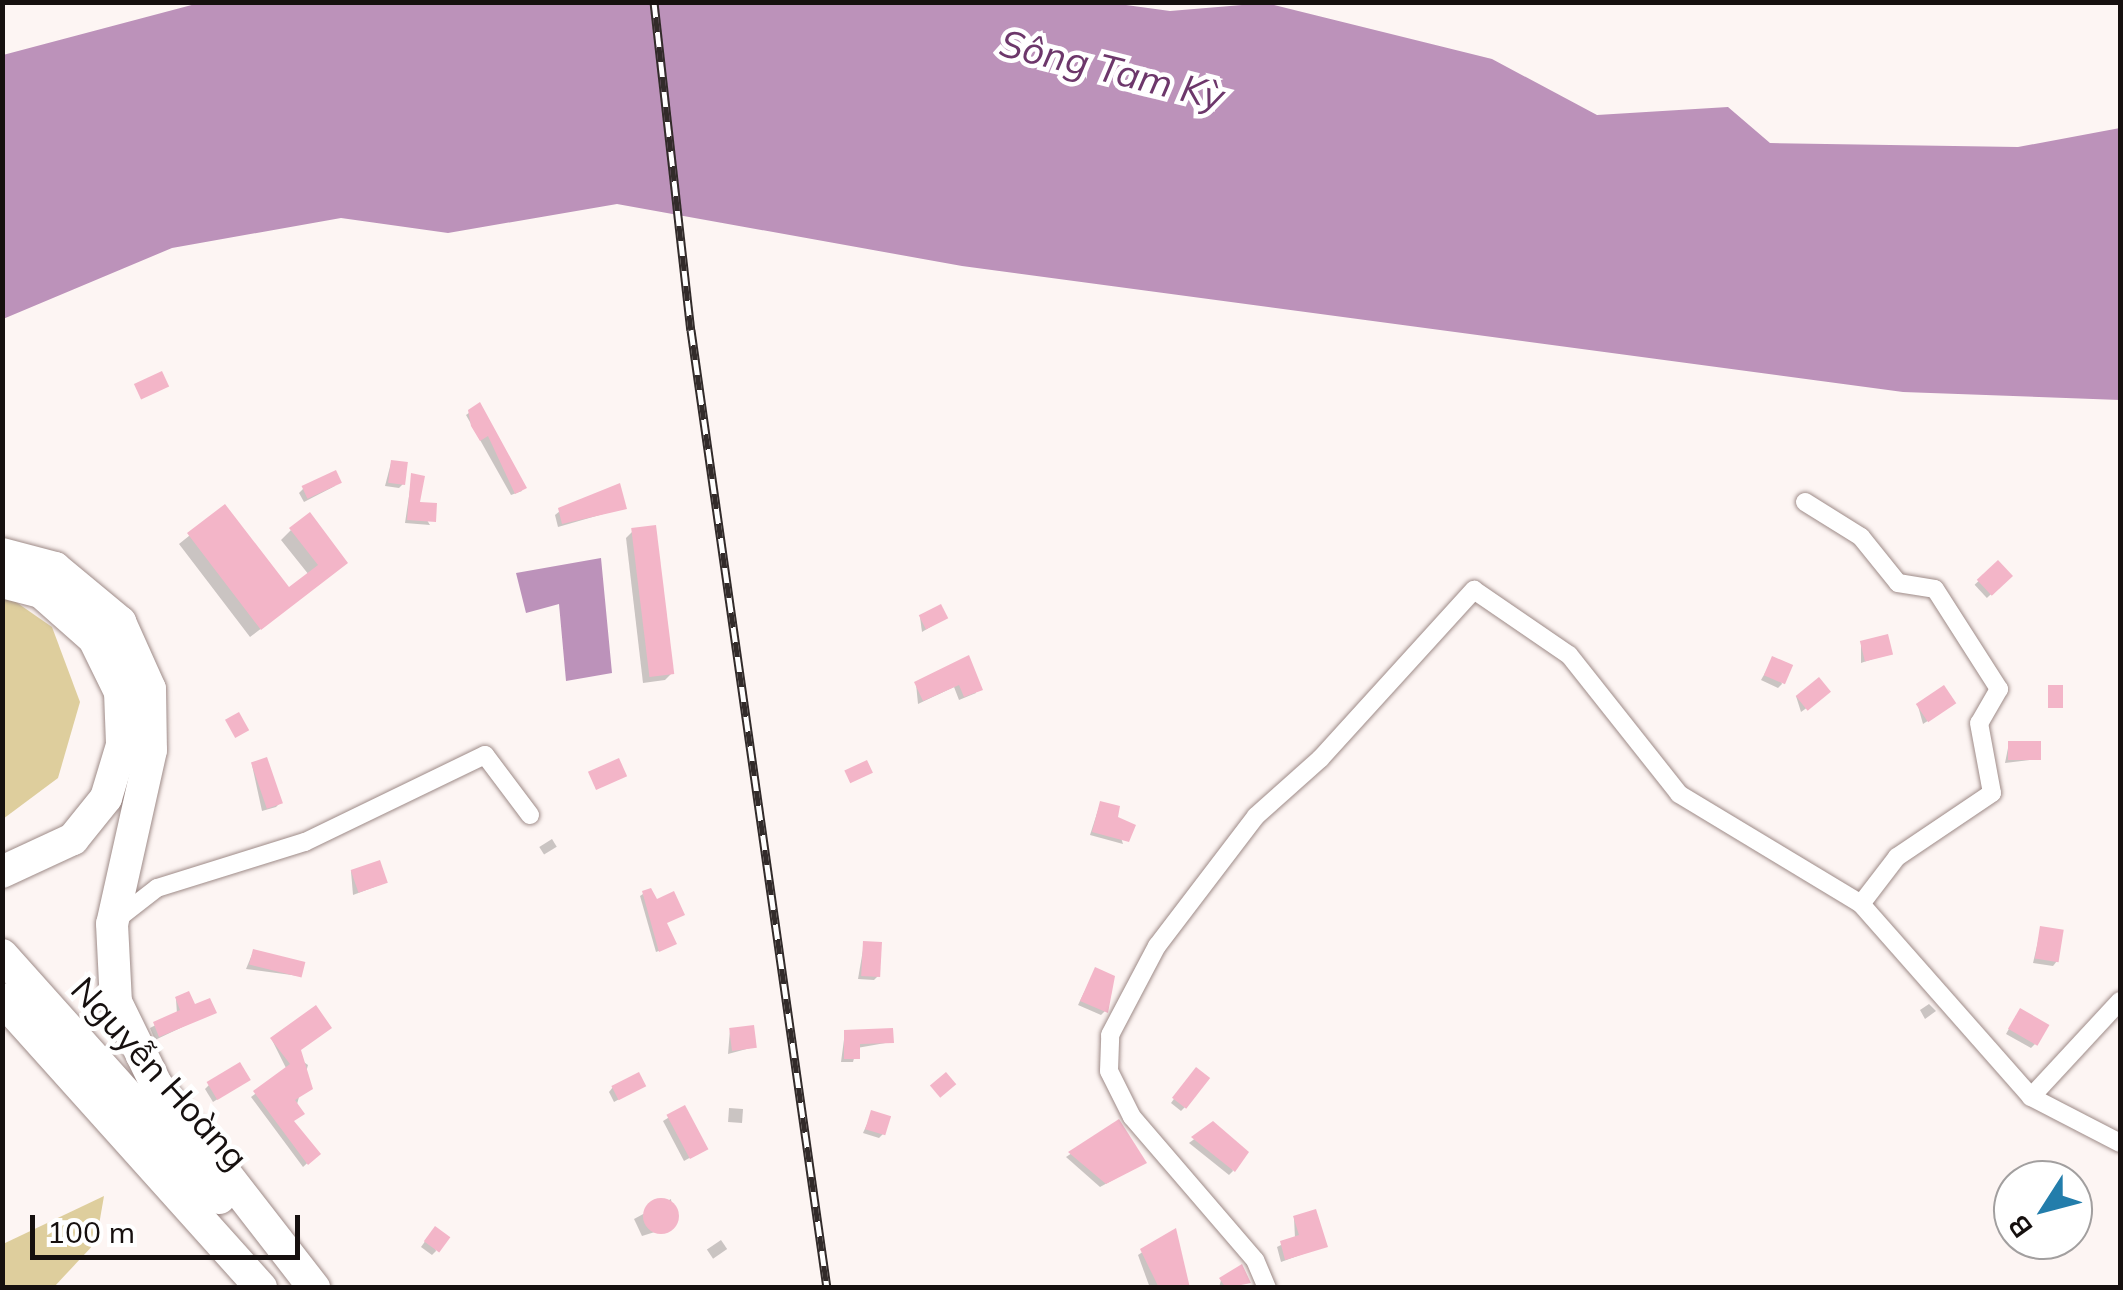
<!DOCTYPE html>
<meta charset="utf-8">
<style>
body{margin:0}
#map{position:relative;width:2123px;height:1290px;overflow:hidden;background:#fdf5f3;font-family:Mulish,sans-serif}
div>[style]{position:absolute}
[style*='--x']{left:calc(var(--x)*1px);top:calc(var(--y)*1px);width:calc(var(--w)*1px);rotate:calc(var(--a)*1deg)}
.green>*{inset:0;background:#dece9d}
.water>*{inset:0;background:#bc92ba}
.shadow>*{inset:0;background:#0003;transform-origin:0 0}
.building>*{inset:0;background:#f3b5c8;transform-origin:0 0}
.round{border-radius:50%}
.roads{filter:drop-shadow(0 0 2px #9e8b88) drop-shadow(0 0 2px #9e8b88)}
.street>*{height:18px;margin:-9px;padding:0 9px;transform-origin:9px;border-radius:9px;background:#fff}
.highway>*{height:32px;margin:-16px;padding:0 16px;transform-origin:16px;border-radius:16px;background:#fff}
.rail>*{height:9px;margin-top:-4.5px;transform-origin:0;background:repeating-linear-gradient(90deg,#fff 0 15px,#322b2a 0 30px);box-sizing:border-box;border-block:2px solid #322b2a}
span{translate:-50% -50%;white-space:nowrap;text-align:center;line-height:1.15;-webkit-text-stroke:9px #fff;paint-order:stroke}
.street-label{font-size:35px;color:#16100f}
.water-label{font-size:38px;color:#6d376b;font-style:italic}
.frame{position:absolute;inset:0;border:5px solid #16100f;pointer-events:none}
.north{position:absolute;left:1993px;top:1160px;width:100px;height:100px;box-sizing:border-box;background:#fff;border:2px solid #a29f9f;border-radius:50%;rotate:234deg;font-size:28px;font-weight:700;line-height:40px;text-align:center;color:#16100f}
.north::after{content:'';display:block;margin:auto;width:35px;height:45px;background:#237dab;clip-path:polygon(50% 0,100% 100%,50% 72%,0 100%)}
.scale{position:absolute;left:30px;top:1215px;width:270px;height:45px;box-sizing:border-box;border:5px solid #16100f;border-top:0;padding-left:12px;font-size:30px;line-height:35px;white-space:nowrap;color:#16100f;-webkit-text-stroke:8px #fff;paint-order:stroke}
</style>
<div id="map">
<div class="green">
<div style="clip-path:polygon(3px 593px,52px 627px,80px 702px,58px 778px,3px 819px)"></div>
<div style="clip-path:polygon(104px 1196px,96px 1242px,54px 1287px,3px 1287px,3px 1244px)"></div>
</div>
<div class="water">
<div style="clip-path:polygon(203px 2px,1104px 2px,1170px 11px,1266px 3px,1492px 59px,1597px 115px,1728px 107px,1770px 143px,2018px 147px,2120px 128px,2120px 400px,1903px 392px,962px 266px,617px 204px,448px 233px,341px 218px,172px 248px,3px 319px,3px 55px)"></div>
<div style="clip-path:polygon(601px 558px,612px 673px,566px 681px,559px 604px,526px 613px,516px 573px)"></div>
</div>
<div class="shadow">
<div style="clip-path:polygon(479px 406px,522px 491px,511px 495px,466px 415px)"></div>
<div style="clip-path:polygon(391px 463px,403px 484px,399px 488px,385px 486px)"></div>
<div style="clip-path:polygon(412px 476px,417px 504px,430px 525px,405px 523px)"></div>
<div style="clip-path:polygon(335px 486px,304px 502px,299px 493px,303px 489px)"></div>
<div style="clip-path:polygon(225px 507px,289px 590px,309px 575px,281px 540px,291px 530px,335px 572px,250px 637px,179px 544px)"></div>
<div style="clip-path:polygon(624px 508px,558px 527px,555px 515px,560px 511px)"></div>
<div style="clip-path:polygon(633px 531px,672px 673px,665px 680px,643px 683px,626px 538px)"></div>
<div style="left:1998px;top:563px;width:18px;height:32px;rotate:47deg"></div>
<div style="clip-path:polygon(920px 617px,945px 618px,922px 632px)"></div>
<div style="clip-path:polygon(1861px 644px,1890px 653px,1861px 663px)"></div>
<div style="clip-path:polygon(968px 659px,976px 693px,959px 700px,954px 687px,918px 704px,916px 684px)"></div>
<div style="clip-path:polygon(1773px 659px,1782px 684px,1778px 688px,1761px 680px)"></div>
<div style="clip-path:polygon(1796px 696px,1823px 696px,1801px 712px)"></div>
<div style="clip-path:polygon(1918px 706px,1949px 707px,1923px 724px)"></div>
<div style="clip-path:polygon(2009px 743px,2039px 759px,2005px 763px)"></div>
<div style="clip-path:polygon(252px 765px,280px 803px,276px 807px,262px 811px)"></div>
<div style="clip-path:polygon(590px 773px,621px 778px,596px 789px)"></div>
<div style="clip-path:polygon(1100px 804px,1115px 819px,1123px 844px,1090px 835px)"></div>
<div style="left:552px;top:839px;width:9px;height:15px;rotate:58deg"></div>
<div style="clip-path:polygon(351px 871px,385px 883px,353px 895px)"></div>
<div style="clip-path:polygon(643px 894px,671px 946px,656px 952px,640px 896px)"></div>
<div style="clip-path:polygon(2041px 929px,2057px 961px,2053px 966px,2033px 963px)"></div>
<div style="clip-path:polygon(864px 944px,878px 976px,874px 980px,858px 979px)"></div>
<div style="clip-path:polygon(253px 952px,299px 976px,246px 969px)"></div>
<div style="clip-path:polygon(1095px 970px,1105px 1011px,1101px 1015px,1078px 1005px)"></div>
<div style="clip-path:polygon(176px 999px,214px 1012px,155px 1040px,150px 1028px,177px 1014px)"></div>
<div style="clip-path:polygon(1929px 1004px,1936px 1011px,1925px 1019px,1920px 1010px)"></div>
<div style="clip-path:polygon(2016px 1016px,2035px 1044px,2031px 1048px,2006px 1034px)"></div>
<div style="clip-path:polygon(730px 1030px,754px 1047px,728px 1054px)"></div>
<div style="clip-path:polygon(845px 1032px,891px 1042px,857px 1048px,853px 1062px,841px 1062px)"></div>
<div style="clip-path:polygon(272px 1040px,308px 1065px,292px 1122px,317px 1154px,303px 1167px,251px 1097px,287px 1070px)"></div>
<div style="clip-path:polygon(1192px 1074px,1185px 1107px,1181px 1111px,1171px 1103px)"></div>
<div style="clip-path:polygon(243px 1083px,213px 1102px,205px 1089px,209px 1085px)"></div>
<div style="clip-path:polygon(643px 1086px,614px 1102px,609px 1092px,613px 1087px)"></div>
<div style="clip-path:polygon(684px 1108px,700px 1152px,684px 1161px,663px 1121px)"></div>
<div style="left:743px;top:1109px;width:14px;height:14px;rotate:94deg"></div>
<div style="clip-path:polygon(872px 1113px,883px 1134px,879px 1138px,863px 1133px)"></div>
<div style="clip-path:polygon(1118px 1122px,1144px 1163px,1100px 1187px,1066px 1157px)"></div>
<div style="clip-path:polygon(1213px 1125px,1233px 1171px,1229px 1175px,1189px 1143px)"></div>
<div style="clip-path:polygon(671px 1199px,674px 1226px,642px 1236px,634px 1219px)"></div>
<div style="clip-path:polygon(1294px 1218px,1325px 1246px,1281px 1262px,1277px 1247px,1295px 1238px)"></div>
<div style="clip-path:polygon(1175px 1231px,1187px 1288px,1150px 1288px,1138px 1255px)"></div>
<div style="clip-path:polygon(431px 1233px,436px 1251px,432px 1255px,421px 1247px)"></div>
<div style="left:721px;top:1240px;width:11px;height:17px;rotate:56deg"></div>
<div style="clip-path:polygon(1221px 1280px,1248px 1283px,1219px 1288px)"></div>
</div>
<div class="building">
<div style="left:162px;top:371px;width:17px;height:31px;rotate:65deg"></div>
<div style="clip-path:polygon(480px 402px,527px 488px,515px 494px,488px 436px,480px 441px,471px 426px,468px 410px)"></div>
<div style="left:391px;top:460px;width:17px;height:23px;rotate:7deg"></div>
<div style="left:336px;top:470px;width:14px;height:38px;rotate:65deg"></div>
<div style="clip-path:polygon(411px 473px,425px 476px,420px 502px,437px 503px,436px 522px,407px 520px)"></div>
<div style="clip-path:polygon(620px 483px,627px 509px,562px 524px,558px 508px)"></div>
<div style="clip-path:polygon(225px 504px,289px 587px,318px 565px,289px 528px,310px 512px,348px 563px,261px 630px,187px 533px)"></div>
<div style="left:656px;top:525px;width:150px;height:25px;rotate:83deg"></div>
<div style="left:1998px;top:560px;width:22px;height:29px;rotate:47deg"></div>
<div style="left:941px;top:604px;width:16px;height:25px;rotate:63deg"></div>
<div style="left:1888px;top:634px;width:21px;height:29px;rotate:76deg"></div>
<div style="clip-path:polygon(969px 655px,983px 690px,964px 697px,959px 685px,923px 701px,914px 682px)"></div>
<div style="left:1772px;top:656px;width:23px;height:21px;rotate:23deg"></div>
<div style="left:1819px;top:677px;width:19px;height:30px;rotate:51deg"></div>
<div style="left:1944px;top:685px;width:22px;height:34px;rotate:56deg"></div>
<div style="left:2048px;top:685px;width:15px;height:23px"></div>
<div style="left:239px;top:712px;width:21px;height:16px;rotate:61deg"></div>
<div style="left:2008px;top:741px;width:33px;height:19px"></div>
<div style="left:267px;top:757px;width:49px;height:17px;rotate:71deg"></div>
<div style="left:619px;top:758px;width:20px;height:34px;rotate:66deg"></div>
<div style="left:867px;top:760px;width:14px;height:25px;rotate:65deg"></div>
<div style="clip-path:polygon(1100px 801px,1120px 806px,1118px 817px,1136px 825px,1129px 842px,1092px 832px)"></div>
<div style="left:380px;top:860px;width:24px;height:31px;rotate:71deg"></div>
<div style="clip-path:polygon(651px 888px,657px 899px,674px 891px,685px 915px,667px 923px,677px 944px,659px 952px,642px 891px)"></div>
<div style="left:2040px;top:926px;width:24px;height:33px;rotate:9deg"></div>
<div style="left:863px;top:941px;width:19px;height:35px;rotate:3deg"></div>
<div style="left:253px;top:949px;width:54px;height:16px;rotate:14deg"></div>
<div style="clip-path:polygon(1095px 967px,1115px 976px,1108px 1013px,1080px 1001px)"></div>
<div style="clip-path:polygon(189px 991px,195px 1004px,210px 998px,217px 1013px,159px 1037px,153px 1022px,180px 1010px,175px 997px)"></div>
<div style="clip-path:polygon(316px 1005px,332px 1028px,301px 1050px,313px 1089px,295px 1100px,305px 1114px,294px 1121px,321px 1154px,308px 1165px,253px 1091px,290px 1064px,270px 1038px)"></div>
<div style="left:2020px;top:1008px;width:34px;height:24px;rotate:30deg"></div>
<div style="left:754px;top:1025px;width:23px;height:25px;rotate:83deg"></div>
<div style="clip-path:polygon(893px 1028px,894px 1043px,860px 1044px,860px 1059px,844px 1059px,844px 1030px)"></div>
<div style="left:240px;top:1062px;width:21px;height:39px;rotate:59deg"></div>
<div style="left:1196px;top:1067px;width:18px;height:39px;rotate:38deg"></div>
<div style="left:639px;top:1072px;width:16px;height:31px;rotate:63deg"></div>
<div style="left:946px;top:1072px;width:16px;height:21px;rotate:50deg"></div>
<div style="left:685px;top:1105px;width:50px;height:21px;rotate:62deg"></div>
<div style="left:871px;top:1110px;width:21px;height:20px;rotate:17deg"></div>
<div style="clip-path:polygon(1119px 1119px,1147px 1163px,1106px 1184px,1068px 1152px)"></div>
<div style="clip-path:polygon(1213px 1121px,1249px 1152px,1235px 1172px,1191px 1137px)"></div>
<div class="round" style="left:643px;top:1198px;width:36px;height:36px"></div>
<div style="clip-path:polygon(1316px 1209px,1328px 1247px,1285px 1260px,1280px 1241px,1299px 1235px,1293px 1216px)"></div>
<div style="left:435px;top:1226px;width:19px;height:19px;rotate:36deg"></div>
<div style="clip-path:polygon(1176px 1228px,1190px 1288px,1159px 1288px,1140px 1249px)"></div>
<div style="clip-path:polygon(1242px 1264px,1251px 1283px,1226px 1288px,1219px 1278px)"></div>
</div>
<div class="roads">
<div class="street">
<div style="--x:1805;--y:502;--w:66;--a:32"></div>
<div style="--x:1861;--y:537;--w:59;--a:51.2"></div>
<div style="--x:1898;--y:583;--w:37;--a:9"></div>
<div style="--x:1935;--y:589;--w:119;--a:57.4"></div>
<div style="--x:1999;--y:689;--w:39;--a:120"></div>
<div style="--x:1979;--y:723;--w:71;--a:79.5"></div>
<div style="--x:1992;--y:793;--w:115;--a:146"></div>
<div style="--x:1897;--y:857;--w:59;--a:127.5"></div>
<div style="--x:112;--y:923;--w:57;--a:-37.9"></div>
<div style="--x:157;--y:888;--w:155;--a:-17.3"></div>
<div style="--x:305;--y:842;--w:200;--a:-25.8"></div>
<div style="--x:485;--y:755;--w:75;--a:53.1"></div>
<div style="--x:2031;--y:1097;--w:131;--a:-47.2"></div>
<div style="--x:1267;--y:1288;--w:30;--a:-113"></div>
<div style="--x:1255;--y:1260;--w:189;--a:-130.7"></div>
<div style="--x:1132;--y:1117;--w:51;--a:-116.6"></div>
<div style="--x:1109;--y:1071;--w:36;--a:-88"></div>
<div style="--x:1110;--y:1035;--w:101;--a:-62.2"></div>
<div style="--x:1157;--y:946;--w:163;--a:-52.7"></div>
<div style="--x:1256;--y:816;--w:86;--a:-41.7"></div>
<div style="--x:1320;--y:759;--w:229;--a:-47.7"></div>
<div style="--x:1474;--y:590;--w:115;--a:34.4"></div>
<div style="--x:1569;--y:655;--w:177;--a:51.6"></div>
<div style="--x:1679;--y:794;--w:213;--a:31.1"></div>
<div style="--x:1861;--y:904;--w:257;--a:48.6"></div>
<div style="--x:2031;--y:1097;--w:100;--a:27.3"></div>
</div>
<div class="highway">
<div style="--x:2;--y:554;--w:55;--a:14.8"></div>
<div style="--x:55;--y:568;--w:85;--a:39.7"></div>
<div style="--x:120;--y:622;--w:73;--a:65.9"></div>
<div style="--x:150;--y:689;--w:61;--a:89.1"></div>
<div style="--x:151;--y:750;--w:178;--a:102.6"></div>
<div style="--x:112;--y:924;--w:78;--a:87.1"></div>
<div style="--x:116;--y:1002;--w:91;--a:64"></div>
<div style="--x:156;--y:1084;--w:258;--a:52.2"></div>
<div style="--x:2;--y:582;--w:40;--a:14.4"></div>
<div style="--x:41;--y:592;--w:71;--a:41.6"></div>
<div style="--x:94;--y:639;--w:59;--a:63.9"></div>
<div style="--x:120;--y:692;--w:53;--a:87.8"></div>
<div style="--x:122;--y:745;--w:55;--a:106.8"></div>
<div style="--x:106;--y:798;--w:53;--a:128.8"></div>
<div style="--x:73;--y:839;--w:78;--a:155.1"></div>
<div style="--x:2;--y:955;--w:326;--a:48.2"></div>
<div style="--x:2;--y:999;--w:388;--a:48.1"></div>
</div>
</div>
<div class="rail">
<div style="--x:654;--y:2;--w:330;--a:83.6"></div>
<div style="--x:691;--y:330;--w:968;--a:81.92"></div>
</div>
<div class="street-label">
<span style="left:160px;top:1073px;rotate:48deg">Nguyễn Hoàng</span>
</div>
<div class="water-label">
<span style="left:1112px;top:70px;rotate:14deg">Sông Tam Kỳ</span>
</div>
<div class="frame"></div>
<div class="north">B</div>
<div class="scale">100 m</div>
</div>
